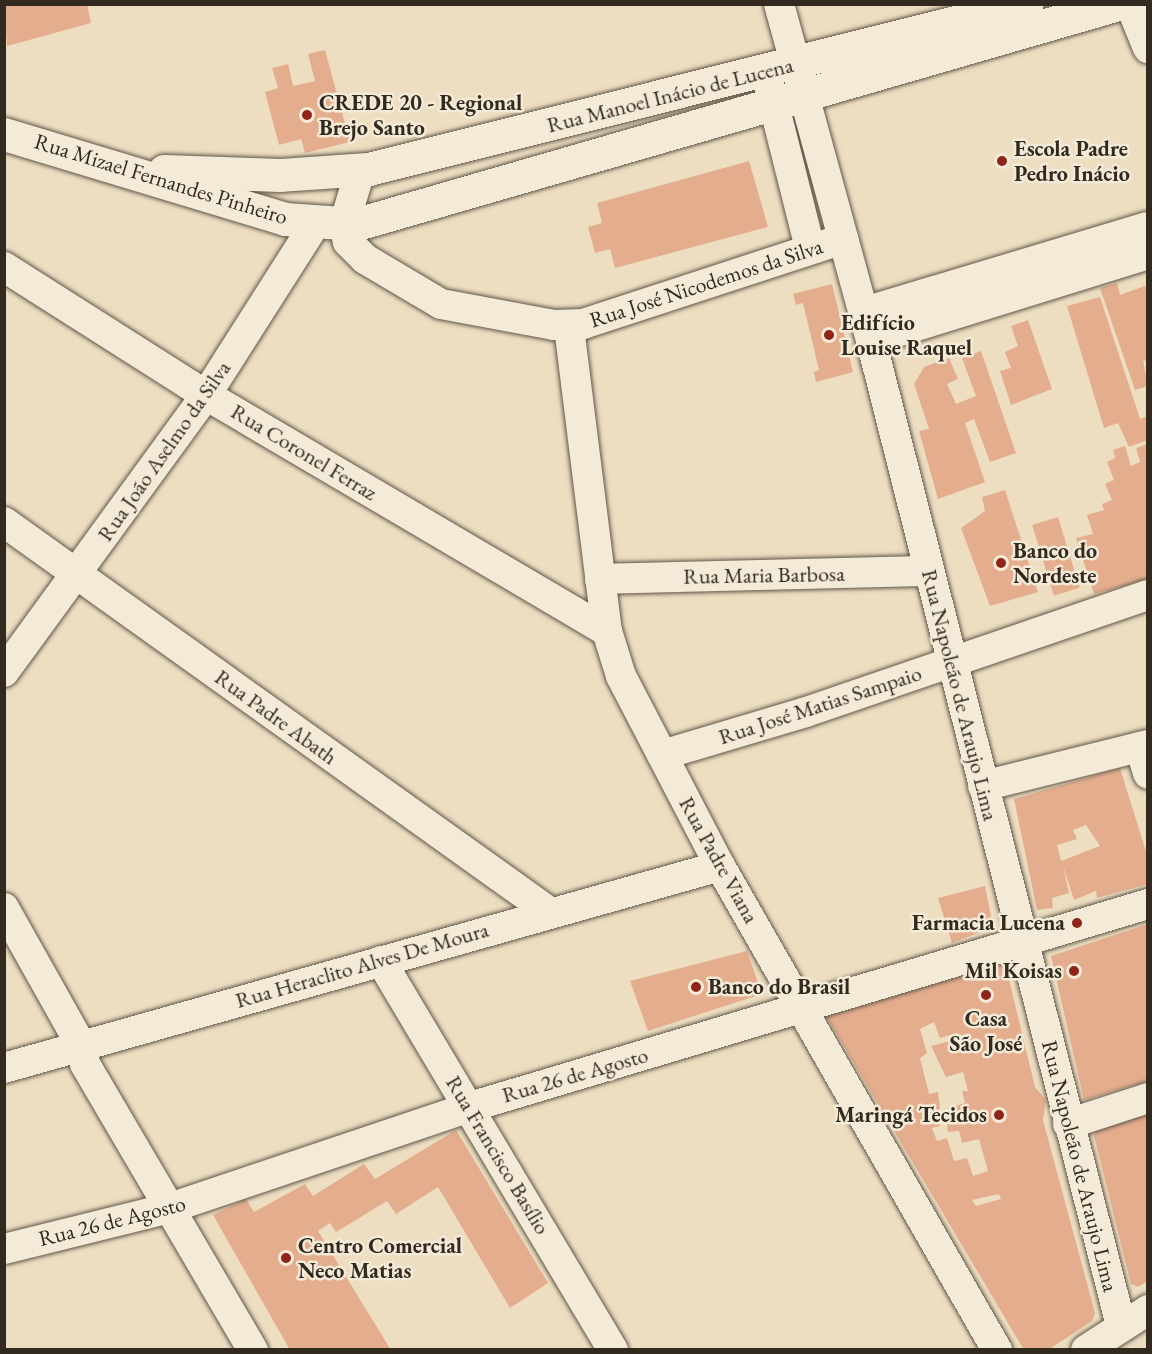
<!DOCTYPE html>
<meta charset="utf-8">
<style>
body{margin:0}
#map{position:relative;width:1152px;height:1354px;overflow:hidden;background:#eddec2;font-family:"EB Garamond",serif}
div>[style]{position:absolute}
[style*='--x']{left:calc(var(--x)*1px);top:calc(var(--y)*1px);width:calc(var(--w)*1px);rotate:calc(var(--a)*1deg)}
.building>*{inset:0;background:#e4ae8e;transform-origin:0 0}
.roads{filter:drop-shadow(0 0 2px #615648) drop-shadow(0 0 2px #615648)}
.minor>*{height:30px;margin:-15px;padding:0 15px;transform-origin:15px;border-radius:15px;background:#f3ead7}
.tertiary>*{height:33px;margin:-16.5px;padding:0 16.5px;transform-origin:16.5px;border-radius:16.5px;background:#f3ead7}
.dots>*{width:16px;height:16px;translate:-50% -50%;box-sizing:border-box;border:3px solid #f3ead7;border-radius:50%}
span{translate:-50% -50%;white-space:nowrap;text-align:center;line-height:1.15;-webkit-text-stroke:5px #f3ead7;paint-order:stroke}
.street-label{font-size:22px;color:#32291f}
.poi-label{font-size:22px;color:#32291f;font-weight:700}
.left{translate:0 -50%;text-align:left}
.right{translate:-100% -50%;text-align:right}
.frame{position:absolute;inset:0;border:6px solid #32291f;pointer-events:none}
</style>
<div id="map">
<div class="building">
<div style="clip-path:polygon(4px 4px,87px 4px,91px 23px,7px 46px)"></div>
<div style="clip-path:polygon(325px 50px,350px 142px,305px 153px,301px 139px,279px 145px,265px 92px,278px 88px,272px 68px,288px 64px,293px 86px,315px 81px,308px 54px)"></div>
<div style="clip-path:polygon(749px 161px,768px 227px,615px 268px,610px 249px,595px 253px,588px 227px,602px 223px,597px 203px)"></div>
<div style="clip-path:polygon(1117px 283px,1120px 295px,1145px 286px,1148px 294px,1148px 360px,1143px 361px,1148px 386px,1135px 390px,1100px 288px)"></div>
<div style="clip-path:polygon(832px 284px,853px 372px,816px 382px,814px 372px,819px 370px,803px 303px,796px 305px,793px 294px)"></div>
<div style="clip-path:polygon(1100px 297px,1140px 419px,1148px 416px,1148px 440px,1129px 447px,1118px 423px,1104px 428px,1067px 306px)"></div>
<div style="clip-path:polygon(1028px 320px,1052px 389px,1011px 405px,1000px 371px,1011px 368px,1005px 352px,1018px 346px,1011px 326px)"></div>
<div style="clip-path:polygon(981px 351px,1016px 453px,990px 462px,974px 419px,965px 423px,985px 482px,938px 499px,919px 431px,929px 429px,914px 384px,924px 367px,949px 358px,958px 379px,947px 384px,956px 404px,976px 396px,962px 358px)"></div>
<div style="clip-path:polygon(1148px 444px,1148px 579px,1094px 594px,1076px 538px,1093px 534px,1087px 515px,1104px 510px,1102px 504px,1112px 500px,1105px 484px,1114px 480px,1107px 462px,1115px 458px,1113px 450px,1125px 446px,1131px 466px,1140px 462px,1136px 448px)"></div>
<div style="clip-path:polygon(1005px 490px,1038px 592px,990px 606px,961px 528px,985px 511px,982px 497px)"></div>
<div style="left:1058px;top:517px;width:74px;height:27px;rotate:73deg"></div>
<div style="clip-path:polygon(evenodd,1120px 768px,1148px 858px,1148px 884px,1097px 898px,1096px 891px,1074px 900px,1063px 866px,1069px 893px,1052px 898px,1053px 908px,1037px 910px,1014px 799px,1120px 768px,1086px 825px,1100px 846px,1061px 861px,1057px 845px,1077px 839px,1073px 830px,1086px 825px)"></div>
<div style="clip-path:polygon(985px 886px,993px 927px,952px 943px,938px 898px)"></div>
<div style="clip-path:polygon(1148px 924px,1148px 1081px,1084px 1100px,1051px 956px)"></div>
<div style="clip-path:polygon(747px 951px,762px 994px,648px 1031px,630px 981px)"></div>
<div style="clip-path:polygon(evenodd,1005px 963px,1035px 1087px,1046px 1100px,1043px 1120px,1095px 1313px,1092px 1321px,1048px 1350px,1024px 1350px,826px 1016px,1005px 963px,934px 1022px,940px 1038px,957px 1033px,958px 1039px,931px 1046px,946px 1077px,963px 1072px,968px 1091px,962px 1091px,965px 1103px,955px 1106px,956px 1117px,946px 1120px,948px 1132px,959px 1131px,962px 1143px,979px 1139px,988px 1171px,973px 1176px,967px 1158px,954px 1161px,947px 1138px,937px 1141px,932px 1128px,940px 1126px,936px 1111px,940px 1109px,938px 1092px,929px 1094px,920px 1058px,927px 1053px,920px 1029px,934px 1022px,1005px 963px,999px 1194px,1001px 1199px,976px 1206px,972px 1200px,999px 1194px)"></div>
<div style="clip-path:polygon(1148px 1111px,1148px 1281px,1138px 1287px,1131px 1284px,1094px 1136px,1098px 1126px)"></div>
<div style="clip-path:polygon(456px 1130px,548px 1283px,510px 1308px,438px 1187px,396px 1214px,387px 1201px,336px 1232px,330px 1223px,318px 1231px,391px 1350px,290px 1350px,213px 1215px,246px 1199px,254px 1212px,305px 1184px,313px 1196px,364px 1164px,375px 1179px)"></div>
</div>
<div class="roads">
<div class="minor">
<div style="--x:779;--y:4;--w:348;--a:74.7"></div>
<div style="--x:871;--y:340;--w:1017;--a:75.77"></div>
<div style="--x:1130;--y:4;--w:48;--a:67.8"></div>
<div style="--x:766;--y:73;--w:180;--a:75.9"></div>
<div style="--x:360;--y:171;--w:56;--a:106.5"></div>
<div style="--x:344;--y:225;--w:17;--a:77"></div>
<div style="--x:348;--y:242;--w:24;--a:45"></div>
<div style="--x:365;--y:259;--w:88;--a:30.6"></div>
<div style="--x:441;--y:304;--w:115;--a:10.5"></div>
<div style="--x:554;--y:325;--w:29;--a:-2"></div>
<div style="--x:583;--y:324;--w:274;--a:-18.1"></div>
<div style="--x:4;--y:267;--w:239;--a:32.4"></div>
<div style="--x:206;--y:395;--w:465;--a:30.5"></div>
<div style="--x:864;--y:312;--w:296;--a:-16.7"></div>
<div style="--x:569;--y:327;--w:306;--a:82.9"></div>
<div style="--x:607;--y:631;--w:47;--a:72.7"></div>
<div style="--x:621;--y:676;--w:214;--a:62.5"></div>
<div style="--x:720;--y:866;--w:558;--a:60.22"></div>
<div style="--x:871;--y:340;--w:290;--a:-17.2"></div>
<div style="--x:4;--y:522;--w:669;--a:35.57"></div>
<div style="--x:600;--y:579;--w:329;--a:-1.4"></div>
<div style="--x:4;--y:672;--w:343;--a:-53.9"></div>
<div style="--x:206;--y:395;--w:203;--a:-57.5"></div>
<div style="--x:1140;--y:747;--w:28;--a:73"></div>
<div style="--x:662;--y:755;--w:150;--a:-16.6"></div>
<div style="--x:806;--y:712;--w:361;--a:-18.9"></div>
<div style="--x:983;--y:786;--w:170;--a:-14"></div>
<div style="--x:4;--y:908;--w:157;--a:60.7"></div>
<div style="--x:81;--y:1045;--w:19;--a:78"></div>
<div style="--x:85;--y:1064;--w:332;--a:59.6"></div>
<div style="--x:381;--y:961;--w:453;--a:59.2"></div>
<div style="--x:4;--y:1068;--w:744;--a:-15.75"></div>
<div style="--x:1068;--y:1124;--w:84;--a:-18"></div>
<div style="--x:4;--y:1249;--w:171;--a:-13.9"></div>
<div style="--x:170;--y:1208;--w:317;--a:-18.6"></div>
<div style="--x:470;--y:1107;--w:708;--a:-16.67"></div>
<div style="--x:1086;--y:1350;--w:74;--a:-32.8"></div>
</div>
<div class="tertiary">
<div style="--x:4;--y:134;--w:294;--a:16.8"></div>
<div style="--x:285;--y:219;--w:72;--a:4"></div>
<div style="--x:357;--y:224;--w:792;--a:-16.12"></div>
<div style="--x:164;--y:171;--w:116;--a:2"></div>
<div style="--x:280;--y:175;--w:89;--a:-3.9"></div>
<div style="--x:369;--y:169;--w:678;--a:-14.08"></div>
</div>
</div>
<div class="dots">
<div style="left:307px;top:115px;background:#8f2418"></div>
<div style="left:1002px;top:161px;background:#8f2418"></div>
<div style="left:829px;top:335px;background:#8f2418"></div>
<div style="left:1001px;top:563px;background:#8f2418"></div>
<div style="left:1077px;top:923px;background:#8f2418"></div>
<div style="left:1074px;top:971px;background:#8f2418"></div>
<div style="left:696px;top:987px;background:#8f2418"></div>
<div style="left:986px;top:995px;background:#8f2418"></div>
<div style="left:999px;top:1115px;background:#8f2418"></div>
<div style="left:286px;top:1258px;background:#8f2418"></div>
</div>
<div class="street-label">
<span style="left:670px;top:95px;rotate:-14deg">Rua Manoel Inácio de Lucena</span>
<span style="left:161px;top:179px;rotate:17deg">Rua Mizael Fernandes Pinheiro</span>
<span style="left:706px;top:283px;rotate:-18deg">Rua José Nicodemos da Silva</span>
<span style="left:164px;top:451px;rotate:-55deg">Rua João Aselmo da Silva</span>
<span style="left:304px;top:452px;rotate:31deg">Rua Coronel Ferraz</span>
<span style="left:764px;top:575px;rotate:-1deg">Rua Maria Barbosa</span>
<span style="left:960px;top:695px;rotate:76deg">Rua Napoleão de Araujo Lima</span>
<span style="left:820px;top:705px;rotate:-18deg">Rua José Matias Sampaio</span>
<span style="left:276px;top:717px;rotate:36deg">Rua Padre Abath</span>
<span style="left:719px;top:860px;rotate:61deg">Rua Padre Viana</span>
<span style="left:362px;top:965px;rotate:-16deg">Rua Heraclito Alves De Moura</span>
<span style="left:575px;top:1075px;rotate:-16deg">Rua 26 de Agosto</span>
<span style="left:498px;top:1155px;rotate:59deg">Rua Francisco Basílio</span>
<span style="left:1080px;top:1166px;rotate:76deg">Rua Napoleão de Araujo Lima</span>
<span style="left:112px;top:1221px;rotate:-14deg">Rua 26 de Agosto</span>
</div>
<div class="poi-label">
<span class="left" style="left:319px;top:115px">CREDE 20 - Regional<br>Brejo Santo</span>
<span class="left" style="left:1014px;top:161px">Escola Padre<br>Pedro Inácio</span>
<span class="left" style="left:841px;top:335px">Edifício<br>Louise Raquel</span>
<span class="left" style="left:1013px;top:563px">Banco do<br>Nordeste</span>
<span class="right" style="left:1065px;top:923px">Farmacia Lucena</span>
<span class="right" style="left:1062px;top:971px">Mil Koisas</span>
<span class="left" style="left:708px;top:987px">Banco do Brasil</span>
<span style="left:986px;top:1031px">Casa<br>São José</span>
<span class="right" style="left:987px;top:1115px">Maringá Tecidos</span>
<span class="left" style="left:298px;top:1258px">Centro Comercial<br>Neco Matias</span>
</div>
<div class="frame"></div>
</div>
